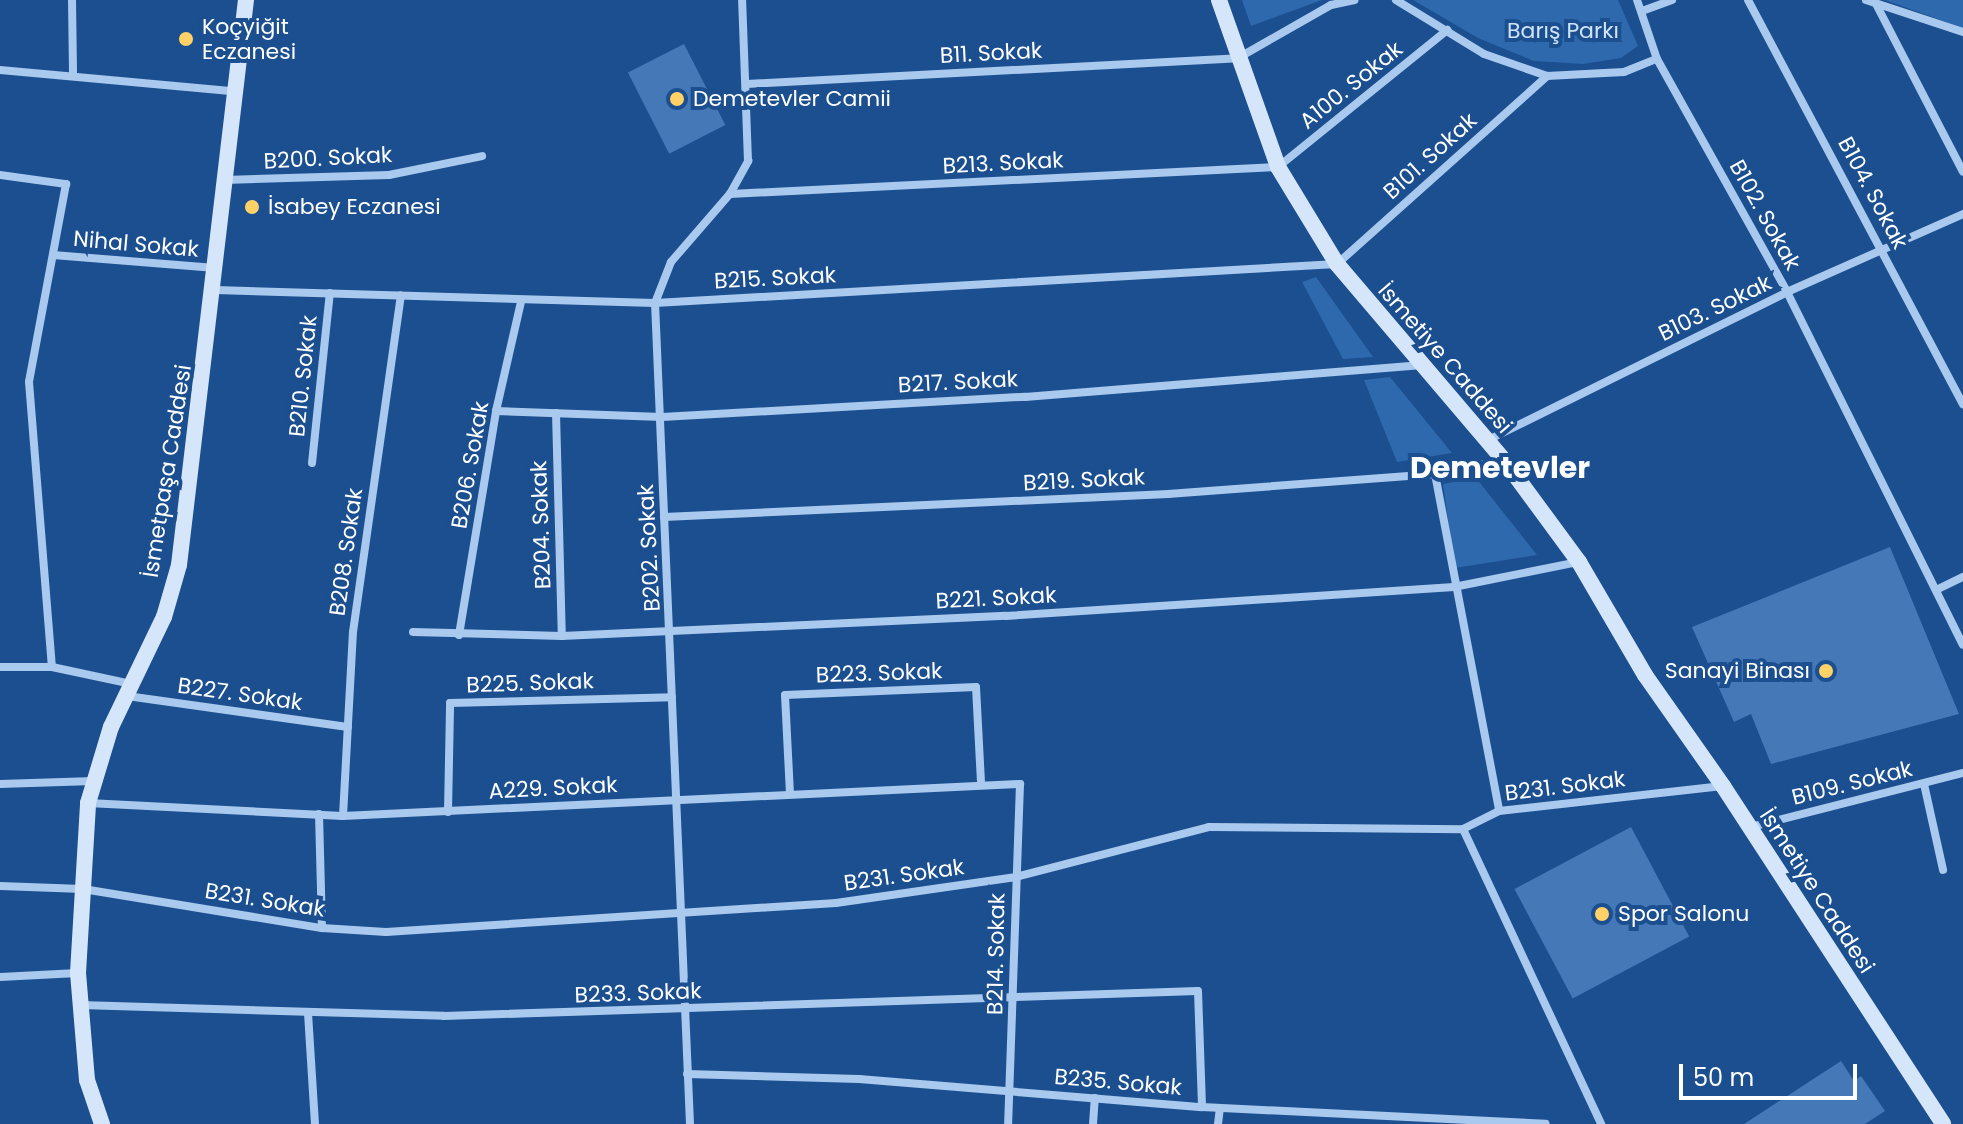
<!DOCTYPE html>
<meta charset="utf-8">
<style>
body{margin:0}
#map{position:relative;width:1963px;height:1124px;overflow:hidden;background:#1b4f8f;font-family:Poppins,sans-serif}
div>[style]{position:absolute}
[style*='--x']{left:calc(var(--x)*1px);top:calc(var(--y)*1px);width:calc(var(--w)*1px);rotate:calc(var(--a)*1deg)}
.green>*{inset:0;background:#2e69ad}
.building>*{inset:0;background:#4478b7;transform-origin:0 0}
.street>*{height:8px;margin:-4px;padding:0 4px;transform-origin:4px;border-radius:4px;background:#a9c9ee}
.secondary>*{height:16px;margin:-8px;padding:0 8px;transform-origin:8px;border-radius:8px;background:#d6e6fa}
.dots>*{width:22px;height:22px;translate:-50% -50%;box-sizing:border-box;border:4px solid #1b4f8f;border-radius:50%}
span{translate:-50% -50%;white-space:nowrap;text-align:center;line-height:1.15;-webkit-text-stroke:8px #1b4f8f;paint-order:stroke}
.poi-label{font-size:22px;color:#fff}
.left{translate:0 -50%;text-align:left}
.right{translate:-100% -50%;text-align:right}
.park-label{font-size:22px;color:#cfe3fa}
.street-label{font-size:22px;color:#fff}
.district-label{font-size:30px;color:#fff;font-weight:700}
.scale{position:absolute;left:1679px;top:1064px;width:178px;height:36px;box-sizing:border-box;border:4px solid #fff;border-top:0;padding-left:10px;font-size:24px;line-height:28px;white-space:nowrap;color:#fff;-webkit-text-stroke:6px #1b4f8f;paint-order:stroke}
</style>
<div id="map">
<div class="green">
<div style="clip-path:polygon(1242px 0,1322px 0,1251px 26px)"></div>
<div style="clip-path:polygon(1413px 0,1618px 0,1638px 46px,1621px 58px,1583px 64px,1534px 61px,1478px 38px)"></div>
<div style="clip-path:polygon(1885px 0,1963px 0,1963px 28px)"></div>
<div style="clip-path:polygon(1316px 277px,1373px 357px,1343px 359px,1302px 282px)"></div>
<div style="clip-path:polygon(1390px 377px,1452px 453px,1397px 462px,1364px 380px)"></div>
<div style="clip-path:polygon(1476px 478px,1537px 555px,1455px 568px,1443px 484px)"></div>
</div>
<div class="building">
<div style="left:684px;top:44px;width:91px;height:63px;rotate:63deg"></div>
<div style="clip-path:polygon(1890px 547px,1959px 714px,1771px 764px,1751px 714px,1734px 722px,1692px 627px)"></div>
<div style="left:1631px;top:827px;width:124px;height:132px;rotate:62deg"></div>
<div style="clip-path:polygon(1841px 1061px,1854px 1081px,1861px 1076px,1885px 1111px,1865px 1124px,1744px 1124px)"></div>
</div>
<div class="street">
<div style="--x:72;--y:0;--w:76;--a:89.2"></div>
<div style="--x:1396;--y:0;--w:103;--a:31.5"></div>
<div style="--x:1484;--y:54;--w:67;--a:19.2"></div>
<div style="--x:1547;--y:76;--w:77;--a:-3"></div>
<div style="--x:1624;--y:72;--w:35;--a:-22"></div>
<div style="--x:1657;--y:59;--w:267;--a:60.8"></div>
<div style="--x:1787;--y:292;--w:394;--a:63.5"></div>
<div style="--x:1637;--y:0;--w:62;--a:71.3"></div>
<div style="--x:1748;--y:0;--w:458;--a:62"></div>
<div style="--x:1866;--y:0;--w:102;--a:18.3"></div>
<div style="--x:1875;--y:2;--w:191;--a:62.6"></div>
<div style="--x:1642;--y:11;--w:32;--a:-20"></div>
<div style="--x:0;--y:70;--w:234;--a:5.2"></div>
<div style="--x:747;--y:84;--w:492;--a:-3"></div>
<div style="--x:1238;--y:58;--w:107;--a:-29.7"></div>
<div style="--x:1331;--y:5;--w:24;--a:-12"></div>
<div style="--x:0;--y:175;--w:67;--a:7.8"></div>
<div style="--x:66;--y:184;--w:201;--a:100.6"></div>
<div style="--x:29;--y:382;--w:286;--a:85.4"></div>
<div style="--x:224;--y:180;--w:165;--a:-1.7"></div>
<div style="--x:389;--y:175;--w:95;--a:-11.5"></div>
<div style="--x:730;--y:194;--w:549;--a:-2.82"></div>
<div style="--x:1278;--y:167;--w:218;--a:-39"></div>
<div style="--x:53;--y:255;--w:163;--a:4.6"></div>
<div style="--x:215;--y:290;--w:440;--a:1.7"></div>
<div style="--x:655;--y:303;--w:683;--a:-3.27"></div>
<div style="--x:1337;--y:264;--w:282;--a:-41.8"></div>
<div style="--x:496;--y:411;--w:166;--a:2.1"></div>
<div style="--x:662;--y:417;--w:364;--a:-3.2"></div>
<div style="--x:1025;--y:397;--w:396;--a:-4.6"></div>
<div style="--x:556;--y:413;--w:223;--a:88.5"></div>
<div style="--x:1488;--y:440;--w:334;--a:-26.3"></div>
<div style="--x:1787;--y:292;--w:193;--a:-23.9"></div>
<div style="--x:312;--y:463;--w:171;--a:-84"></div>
<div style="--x:1435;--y:474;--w:343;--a:79.2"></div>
<div style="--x:664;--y:517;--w:505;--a:-2.61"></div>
<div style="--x:1168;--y:494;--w:268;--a:-4.3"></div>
<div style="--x:1435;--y:474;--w:69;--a:-11.6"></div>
<div style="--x:1936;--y:590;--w:30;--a:-26"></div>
<div style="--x:413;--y:632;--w:149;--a:1.5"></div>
<div style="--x:562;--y:636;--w:444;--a:-2.6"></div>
<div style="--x:1006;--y:616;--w:449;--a:-3.7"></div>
<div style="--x:1454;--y:587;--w:126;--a:-11.4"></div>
<div style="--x:459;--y:635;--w:227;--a:-80.6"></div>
<div style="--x:496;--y:411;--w:112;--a:-77.1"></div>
<div style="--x:0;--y:667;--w:52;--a:0"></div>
<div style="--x:52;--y:667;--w:82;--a:12"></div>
<div style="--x:127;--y:696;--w:223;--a:8"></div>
<div style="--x:0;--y:784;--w:94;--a:-1.8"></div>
<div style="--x:1924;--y:784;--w:88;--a:77.5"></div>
<div style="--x:790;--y:794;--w:99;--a:-92.9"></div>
<div style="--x:785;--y:695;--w:191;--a:-2.4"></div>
<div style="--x:976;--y:687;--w:97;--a:87"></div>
<div style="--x:88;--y:803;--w:255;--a:2.9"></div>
<div style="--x:343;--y:816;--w:678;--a:-2.71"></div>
<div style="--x:1020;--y:784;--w:340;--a:92"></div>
<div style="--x:448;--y:812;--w:109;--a:-88.9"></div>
<div style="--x:450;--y:703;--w:222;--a:-1.5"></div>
<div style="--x:319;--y:814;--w:114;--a:88.5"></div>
<div style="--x:343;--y:816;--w:184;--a:-86.9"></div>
<div style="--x:353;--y:632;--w:340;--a:-81.9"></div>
<div style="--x:1751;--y:827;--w:219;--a:-14.3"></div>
<div style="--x:1463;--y:829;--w:326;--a:64.9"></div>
<div style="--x:0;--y:886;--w:83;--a:2.1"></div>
<div style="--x:83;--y:889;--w:242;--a:9.3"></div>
<div style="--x:322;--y:928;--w:64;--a:3.6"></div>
<div style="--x:386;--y:932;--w:451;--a:-3.7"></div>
<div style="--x:836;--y:903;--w:182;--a:-8.2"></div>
<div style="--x:1016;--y:877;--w:199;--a:-14.5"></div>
<div style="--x:1209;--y:827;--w:254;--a:0.5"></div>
<div style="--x:1463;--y:829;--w:40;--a:-26.6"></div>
<div style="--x:1499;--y:811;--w:225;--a:-6.4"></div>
<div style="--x:0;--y:977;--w:78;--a:-2.9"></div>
<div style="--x:80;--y:1005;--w:364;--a:1.7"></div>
<div style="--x:444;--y:1016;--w:754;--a:-1.9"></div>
<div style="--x:1198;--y:991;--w:116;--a:88"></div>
<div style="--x:308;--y:1013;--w:111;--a:86.4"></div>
<div style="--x:687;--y:1074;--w:172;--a:1.7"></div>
<div style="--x:859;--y:1079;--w:344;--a:4.7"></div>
<div style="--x:1202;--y:1107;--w:344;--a:2.8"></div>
<div style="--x:690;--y:1124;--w:822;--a:-92.44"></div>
<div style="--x:655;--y:303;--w:44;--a:-68.7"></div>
<div style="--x:671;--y:262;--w:90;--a:-49.1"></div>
<div style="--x:730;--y:194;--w:38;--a:-61"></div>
<div style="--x:748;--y:161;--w:161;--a:-92.1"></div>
<div style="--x:1093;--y:1124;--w:26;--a:-86"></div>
<div style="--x:1218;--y:1124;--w:16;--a:-83"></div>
</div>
<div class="secondary">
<div style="--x:1219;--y:0;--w:177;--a:70.5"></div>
<div style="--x:1278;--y:167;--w:114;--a:58.7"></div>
<div style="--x:1337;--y:264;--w:257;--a:49.6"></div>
<div style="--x:1504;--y:460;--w:127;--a:53.7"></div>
<div style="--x:1579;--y:562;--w:131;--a:59.7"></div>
<div style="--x:1645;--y:675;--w:136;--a:54.9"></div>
<div style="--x:1723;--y:786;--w:403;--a:56.9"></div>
<div style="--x:102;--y:1124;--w:46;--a:-108.8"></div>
<div style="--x:87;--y:1080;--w:107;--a:-94.8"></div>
<div style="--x:78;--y:973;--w:170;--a:-86.6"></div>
<div style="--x:88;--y:803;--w:79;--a:-73.2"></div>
<div style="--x:111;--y:727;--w:122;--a:-64.3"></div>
<div style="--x:164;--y:617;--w:54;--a:-73.9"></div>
<div style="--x:179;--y:565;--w:569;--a:-83.24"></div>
</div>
<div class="dots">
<div style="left:186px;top:39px;background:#ffd166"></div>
<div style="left:677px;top:99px;background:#ffd166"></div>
<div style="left:252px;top:207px;background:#ffd166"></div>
<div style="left:1826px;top:671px;background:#ffd166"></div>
<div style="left:1602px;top:914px;background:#ffd166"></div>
</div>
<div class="poi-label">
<span class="left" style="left:202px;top:39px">Koçyiğit<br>Eczanesi</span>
<span class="left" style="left:693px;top:99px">Demetevler Camii</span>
<span class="left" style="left:268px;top:207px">İsabey Eczanesi</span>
<span class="right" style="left:1810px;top:671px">Sanayi Binası</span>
<span class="left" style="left:1618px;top:914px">Spor Salonu</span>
</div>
<div class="park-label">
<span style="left:1563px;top:31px">Barış Parkı</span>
</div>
<div class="street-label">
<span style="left:991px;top:53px;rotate:-3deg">B11. Sokak</span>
<span style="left:1351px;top:85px;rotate:-39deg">A100. Sokak</span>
<span style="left:1430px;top:156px;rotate:-42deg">B101. Sokak</span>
<span style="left:328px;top:158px;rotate:-3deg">B200. Sokak</span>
<span style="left:1003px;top:163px;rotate:-3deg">B213. Sokak</span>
<span style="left:1873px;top:193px;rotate:62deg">B104. Sokak</span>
<span style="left:1765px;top:215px;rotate:61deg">B102. Sokak</span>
<span style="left:136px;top:244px;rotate:5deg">Nihal Sokak</span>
<span style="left:775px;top:278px;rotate:-3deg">B215. Sokak</span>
<span style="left:1715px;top:308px;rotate:-26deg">B103. Sokak</span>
<span style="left:1445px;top:358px;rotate:49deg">İsmetiye Caddesi</span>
<span style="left:303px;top:376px;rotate:-84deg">B210. Sokak</span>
<span style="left:958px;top:382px;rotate:-3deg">B217. Sokak</span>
<span style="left:470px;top:465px;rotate:-80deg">B206. Sokak</span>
<span style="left:167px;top:471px;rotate:-81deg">İsmetpaşa Caddesi</span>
<span style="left:1084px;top:480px;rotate:-3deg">B219. Sokak</span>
<span style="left:541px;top:525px;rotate:-92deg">B204. Sokak</span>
<span style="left:649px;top:548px;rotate:-93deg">B202. Sokak</span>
<span style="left:346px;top:552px;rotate:-82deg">B208. Sokak</span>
<span style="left:996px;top:598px;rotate:-3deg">B221. Sokak</span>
<span style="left:879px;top:673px;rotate:-2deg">B223. Sokak</span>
<span style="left:530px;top:683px;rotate:-2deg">B225. Sokak</span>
<span style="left:240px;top:694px;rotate:8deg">B227. Sokak</span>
<span style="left:1852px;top:783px;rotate:-14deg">B109. Sokak</span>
<span style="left:1565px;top:786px;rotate:-7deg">B231. Sokak</span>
<span style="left:553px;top:788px;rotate:-3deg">A229. Sokak</span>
<span style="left:904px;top:875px;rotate:-8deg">B231. Sokak</span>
<span style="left:1817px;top:891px;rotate:57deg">İsmetiye Caddesi</span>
<span style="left:265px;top:900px;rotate:9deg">B231. Sokak</span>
<span style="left:996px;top:954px;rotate:-89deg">B214. Sokak</span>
<span style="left:638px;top:993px;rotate:-2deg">B233. Sokak</span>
<span style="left:1118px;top:1082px;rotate:5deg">B235. Sokak</span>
</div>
<div class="district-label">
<span style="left:1500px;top:468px">Demetevler</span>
</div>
<div class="scale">50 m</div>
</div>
